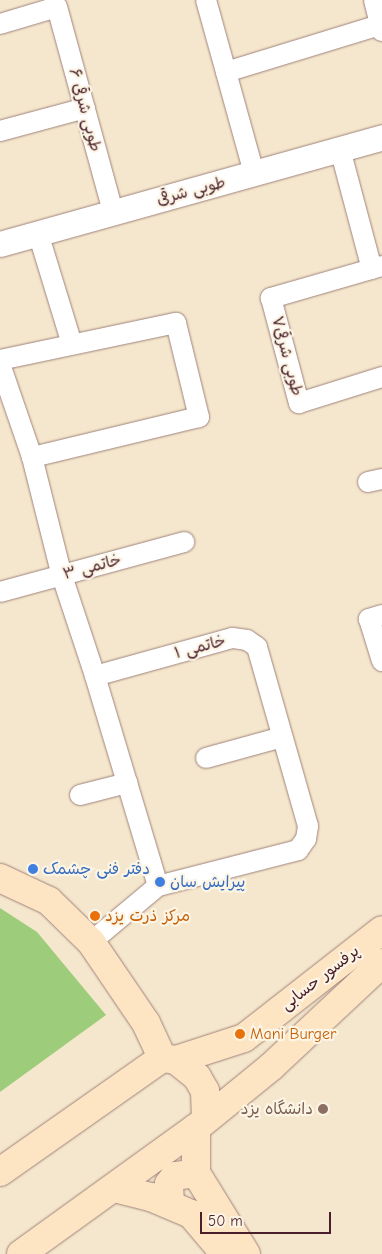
<!DOCTYPE html>
<meta charset="utf-8">
<style>
body{margin:0}
#map{position:relative;width:382px;height:1254px;overflow:hidden;background:#f5e7cd;font-family:"Comic Neue","Playpen Sans Arabic",sans-serif}
div>[style]{position:absolute}
[style*='--x']{left:calc(var(--x)*1px);top:calc(var(--y)*1px);width:calc(var(--w)*1px);rotate:calc(var(--a)*1deg)}
.green>*{inset:0;background:#9dcc7a}
.roads{filter:drop-shadow(0 0 1px #a0837c) drop-shadow(0 0 1px #a0837c)}
.minor>*{height:20px;margin:-10px;padding:0 10px;transform-origin:10px;border-radius:10px;background:#fff}
.tertiary>*{height:25px;margin:-12.5px;padding:0 12.5px;transform-origin:12.5px;border-radius:12.5px;background:#fff}
.secondary>*{height:28px;margin:-14px;padding:0 14px;transform-origin:14px;border-radius:14px;background:#fde5c4}
.dots>*{width:14px;height:14px;translate:-50% -50%;box-sizing:border-box;border:2px solid #fcf5e5;border-radius:50%}
span{translate:-50% -50%;white-space:nowrap;text-align:center;line-height:1.15;-webkit-text-stroke:4.5px #fcf5e5;paint-order:stroke}
.street-label{font-size:16px;color:#4a1f2b}
.shop-label{font-size:16px;color:#366cbe}
.left{translate:0 -50%;text-align:left}
.food-label{font-size:16px;color:#c56008}
.education-label{font-size:16px;color:#785e54}
.right{translate:-100% -50%;text-align:right}
.scale{position:absolute;left:200px;top:1212px;width:131px;height:22px;box-sizing:border-box;border:2px solid #4a1f2b;border-top:0;padding-left:6px;font-size:15px;line-height:18px;white-space:nowrap;color:#4a1f2b;-webkit-text-stroke:4px #fcf5e5;paint-order:stroke}
</style>
<div id="map">
<div class="green">
<div style="clip-path:polygon(0 908px,37px 932px,106px 1015px,0 1092px)"></div>
</div>
<div class="roads">
<div class="minor">
<div style="--x:206;--y:0;--w:180;--a:74.5"></div>
<div style="--x:374;--y:0;--w:32;--a:76"></div>
<div style="--x:0;--y:24;--w:59;--a:-16.6"></div>
<div style="--x:57;--y:7;--w:213;--a:74.7"></div>
<div style="--x:226;--y:72;--w:161;--a:-17"></div>
<div style="--x:0;--y:131;--w:88;--a:-15.1"></div>
<div style="--x:340;--y:149;--w:124;--a:75.1"></div>
<div style="--x:38;--y:233;--w:116;--a:73"></div>
<div style="--x:382;--y:266;--w:116;--a:163.9"></div>
<div style="--x:271;--y:298;--w:109;--a:75.1"></div>
<div style="--x:299;--y:403;--w:87;--a:-17.4"></div>
<div style="--x:0;--y:360;--w:180;--a:-11.9"></div>
<div style="--x:176;--y:323;--w:97;--a:76.3"></div>
<div style="--x:199;--y:417;--w:172;--a:166.5"></div>
<div style="--x:0;--y:364;--w:98;--a:71"></div>
<div style="--x:32;--y:457;--w:123;--a:75.9"></div>
<div style="--x:62;--y:576;--w:105;--a:71.7"></div>
<div style="--x:368;--y:482;--w:14;--a:-12"></div>
<div style="--x:0;--y:592;--w:191;--a:-15.2"></div>
<div style="--x:382;--y:615;--w:14;--a:163"></div>
<div style="--x:369;--y:619;--w:44;--a:72.8"></div>
<div style="--x:206;--y:758;--w:79;--a:-15.4"></div>
<div style="--x:80;--y:795;--w:49;--a:-14.3"></div>
<div style="--x:91;--y:942;--w:87;--a:-39.9"></div>
<div style="--x:158;--y:886;--w:145;--a:-14.4"></div>
<div style="--x:298;--y:850;--w:14;--a:-54"></div>
<div style="--x:306;--y:839;--w:13;--a:-81"></div>
<div style="--x:308;--y:826;--w:186;--a:-105.9"></div>
<div style="--x:257;--y:647;--w:12;--a:-145"></div>
<div style="--x:247;--y:640;--w:15;--a:-172"></div>
<div style="--x:232;--y:638;--w:142;--a:164.5"></div>
<div style="--x:95;--y:676;--w:219;--a:73.3"></div>
</div>
<div class="tertiary">
<div style="--x:0;--y:244;--w:397;--a:-15.6"></div>
</div>
<div class="secondary">
<div style="--x:0;--y:878;--w:54;--a:25.1"></div>
<div style="--x:49;--y:901;--w:59;--a:44.3"></div>
<div style="--x:91;--y:942;--w:98;--a:55.8"></div>
<div style="--x:146;--y:1023;--w:38;--a:65"></div>
<div style="--x:176;--y:1060;--w:71;--a:-17.9"></div>
<div style="--x:244;--y:1038;--w:175;--a:-38"></div>
<div style="--x:196;--y:1128;--w:45;--a:90"></div>
<div style="--x:196;--y:1173;--w:95;--a:58.3"></div>
<div style="--x:0;--y:1172;--w:198;--a:-35.1"></div>
<div style="--x:162;--y:1058;--w:14;--a:8"></div>
<div style="--x:176;--y:1060;--w:27;--a:39"></div>
<div style="--x:197;--y:1077;--w:16;--a:60"></div>
<div style="--x:205;--y:1091;--w:27;--a:88"></div>
<div style="--x:114;--y:1188;--w:38;--a:14"></div>
<div style="--x:151;--y:1197;--w:43;--a:23"></div>
<div style="--x:191;--y:1214;--w:52;--a:49.6"></div>
<div style="--x:170;--y:1204;--w:20;--a:-93"></div>
<div style="--x:169;--y:1184;--w:10;--a:-53"></div>
<div style="--x:175;--y:1176;--w:21;--a:-8"></div>
<div style="--x:21;--y:1254;--w:216;--a:-35.8"></div>
<div style="--x:196;--y:1128;--w:98;--a:-39.2"></div>
<div style="--x:272;--y:1066;--w:151;--a:-43.1"></div>
</div>
</div>
<div class="dots">
<div style="left:33px;top:869px;background:#3f7fe0"></div>
<div style="left:160px;top:882px;background:#3f7fe0"></div>
<div style="left:95px;top:916px;background:#e8710a"></div>
<div style="left:240px;top:1034px;background:#e8710a"></div>
<div style="left:323px;top:1109px;background:#8d6e63"></div>
</div>
<div class="street-label">
<span style="left:85px;top:110px;rotate:75deg">طوبی شرقی ۶</span>
<span style="left:191px;top:191px;rotate:-15deg">طوبی شرقی</span>
<span style="left:287px;top:356px;rotate:75deg">طوبی شرقی۷</span>
<span style="left:92px;top:567px;rotate:-15deg">خاتمی ۳</span>
<span style="left:200px;top:647px;rotate:-15deg">خاتمی ۱</span>
<span style="left:320px;top:978px;rotate:-38deg">پرفسور حسابی</span>
</div>
<div class="shop-label">
<span class="left" style="left:43px;top:869px">دفتر فنی چشمک</span>
<span class="left" style="left:170px;top:882px">پیرایش سان</span>
</div>
<div class="food-label">
<span class="left" style="left:105px;top:916px">مرکز ذرت یزد</span>
<span class="left" style="left:250px;top:1034px">Mani Burger</span>
</div>
<div class="education-label">
<span class="right" style="left:313px;top:1109px">دانشگاه یزد</span>
</div>
<div class="scale">50 m</div>
</div>
